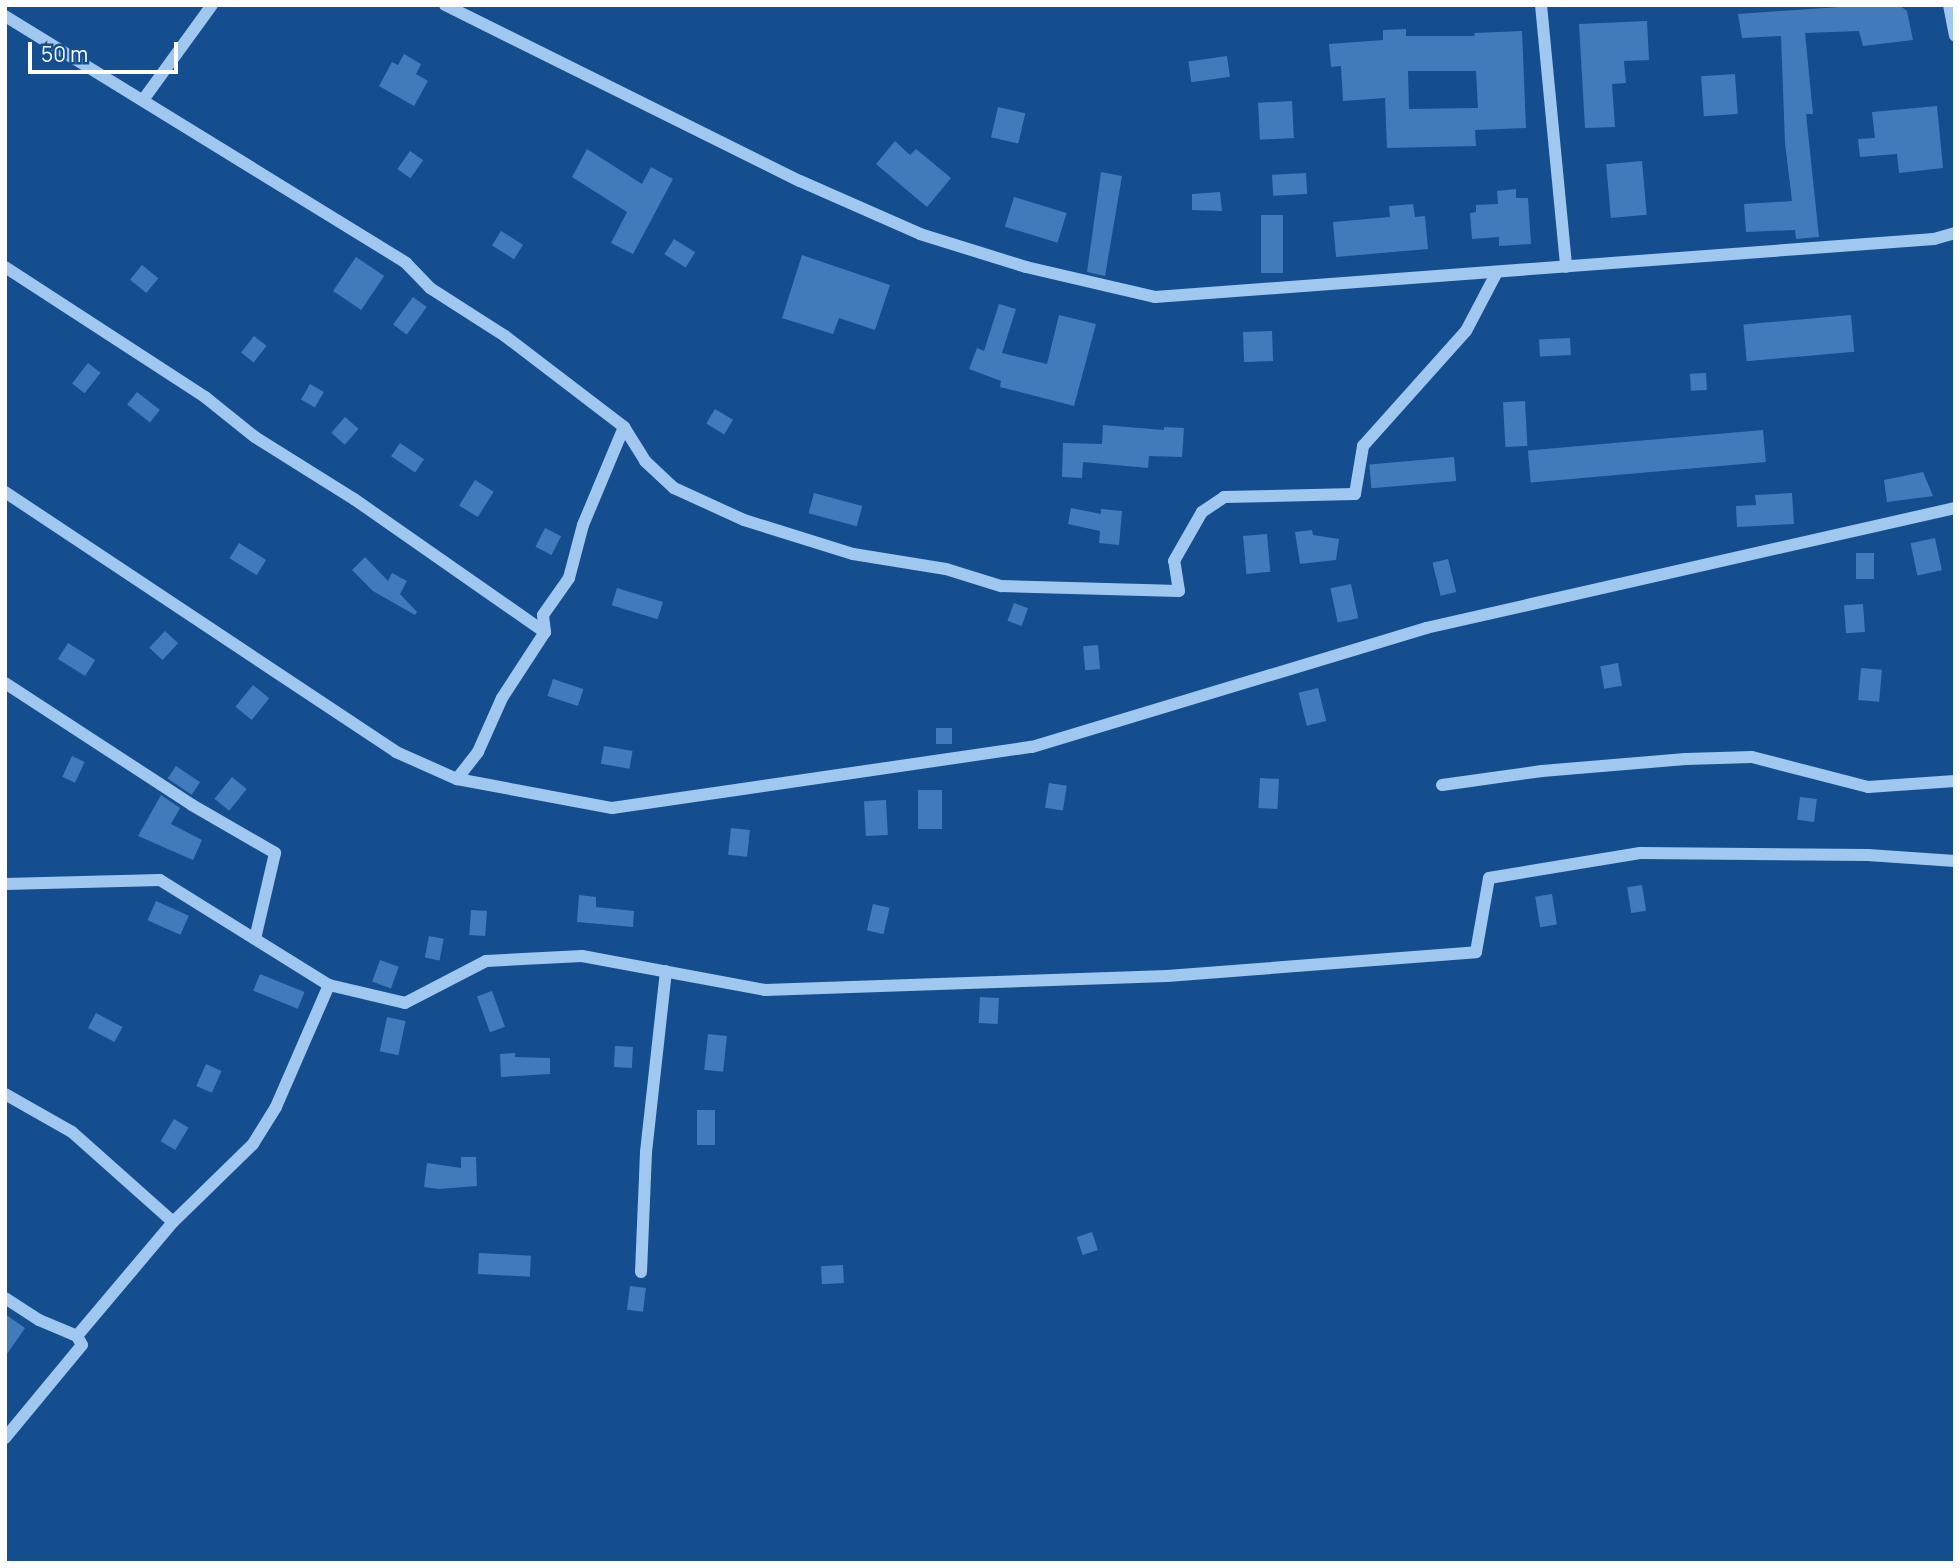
<!DOCTYPE html>
<style>
body{margin:0}
#map{position:relative;width:1960px;height:1568px;overflow:hidden;background:#154e8f;font-family:Manrope,sans-serif}
div>[style]{position:absolute}
[style*='--x']{left:calc(var(--x)*1px);top:calc(var(--y)*1px);width:calc(var(--w)*1px);rotate:calc(var(--a)*1deg)}
.building>*{inset:0;background:#427bb9;transform-origin:0 0}
.minor>*{height:12px;margin:-6px;padding:0 6px;transform-origin:6px;border-radius:6px;background:#a0c7f0}
span{translate:-50% -50%;white-space:nowrap;text-align:center;line-height:1.15;-webkit-text-stroke:5px #154e8f;paint-order:stroke}
.frame{position:absolute;inset:0;border:7px solid #fff;pointer-events:none}
.scale{position:absolute;left:28px;top:42px;width:150px;height:32px;box-sizing:border-box;border:4px solid #fff;border-top:0;padding-left:9px;font-size:21px;line-height:24px;white-space:nowrap;color:#fff;-webkit-text-stroke:5px #154e8f;paint-order:stroke}
</style>
<div id="map">
<div class="building">
<div style="clip-path:polygon(1868px 5px,1899px 5px,1907px 11px,1913px 40px,1863px 46px,1859px 31px,1805px 33px,1813px 114px,1806px 114px,1819px 237px,1796px 239px,1795px 230px,1746px 232px,1744px 204px,1792px 201px,1785px 143px,1781px 36px,1742px 38px,1738px 14px)"></div>
<div style="clip-path:polygon(1647px 21px,1649px 60px,1624px 61px,1626px 83px,1612px 84px,1615px 127px,1585px 128px,1579px 24px)"></div>
<div style="clip-path:polygon(evenodd,1406px 29px,1406px 36px,1475px 36px,1474px 33px,1522px 31px,1526px 128px,1475px 130px,1476px 146px,1387px 148px,1385px 98px,1343px 101px,1341px 66px,1331px 67px,1329px 44px,1383px 40px,1383px 30px,1406px 29px,1408px 71px,1476px 71px,1478px 108px,1409px 109px,1408px 71px)"></div>
<div style="clip-path:polygon(404px 54px,421px 64px,416px 74px,428px 81px,414px 106px,379px 86px,392px 62px,398px 65px)"></div>
<div style="left:1227px;top:56px;width:21px;height:39px;rotate:82deg"></div>
<div style="left:1735px;top:74px;width:40px;height:34px;rotate:86deg"></div>
<div style="left:1292px;top:101px;width:37px;height:34px;rotate:87deg"></div>
<div style="clip-path:polygon(1937px 106px,1943px 168px,1899px 173px,1897px 154px,1860px 157px,1858px 139px,1875px 138px,1872px 112px)"></div>
<div style="left:998px;top:107px;width:28px;height:31px;rotate:13deg"></div>
<div style="clip-path:polygon(895px 141px,910px 155px,916px 149px,951px 178px,927px 207px,876px 164px)"></div>
<div style="clip-path:polygon(587px 149px,642px 184px,651px 167px,673px 179px,633px 254px,611px 243px,627px 212px,572px 177px)"></div>
<div style="left:410px;top:151px;width:16px;height:22px;rotate:35deg"></div>
<div style="left:1642px;top:161px;width:54px;height:36px;rotate:85deg"></div>
<div style="clip-path:polygon(1101px 172px,1122px 176px,1105px 276px,1087px 272px)"></div>
<div style="left:1306px;top:173px;width:21px;height:34px;rotate:87deg"></div>
<div style="clip-path:polygon(1516px 189px,1516px 198px,1528px 198px,1531px 244px,1499px 246px,1499px 237px,1472px 239px,1470px 213px,1476px 212px,1476px 205px,1498px 204px,1497px 191px)"></div>
<div style="clip-path:polygon(1220px 192px,1222px 211px,1192px 210px,1192px 194px)"></div>
<div style="left:1014px;top:197px;width:55px;height:31px;rotate:17deg"></div>
<div style="clip-path:polygon(1413px 204px,1415px 217px,1425px 216px,1428px 249px,1336px 257px,1333px 222px,1390px 217px,1389px 206px)"></div>
<div style="left:1261px;top:215px;width:22px;height:58px"></div>
<div style="left:501px;top:231px;width:26px;height:17px;rotate:32deg"></div>
<div style="left:674px;top:239px;width:25px;height:18px;rotate:32deg"></div>
<div style="clip-path:polygon(802px 255px,890px 285px,875px 330px,839px 318px,833px 334px,782px 318px)"></div>
<div style="left:356px;top:257px;width:34px;height:41px;rotate:34deg"></div>
<div style="left:142px;top:265px;width:21px;height:19px;rotate:39deg"></div>
<div style="left:413px;top:297px;width:17px;height:34px;rotate:36deg"></div>
<div style="clip-path:polygon(999px 304px,1016px 309px,1002px 353px,1047px 364px,1059px 315px,1096px 324px,1074px 406px,1000px 387px,1001px 381px,969px 369px,977px 348px,984px 351px)"></div>
<div style="left:1851px;top:315px;width:37px;height:108px;rotate:85deg"></div>
<div style="left:1272px;top:331px;width:30px;height:29px;rotate:88deg"></div>
<div style="left:254px;top:336px;width:16px;height:21px;rotate:38deg"></div>
<div style="left:1570px;top:338px;width:17px;height:31px;rotate:87deg"></div>
<div style="left:88px;top:363px;width:16px;height:26px;rotate:38deg"></div>
<div style="left:1706px;top:373px;width:17px;height:16px;rotate:87deg"></div>
<div style="left:310px;top:384px;width:16px;height:18px;rotate:30deg"></div>
<div style="left:137px;top:392px;width:29px;height:16px;rotate:38deg"></div>
<div style="left:1525px;top:401px;width:45px;height:22px;rotate:87deg"></div>
<div style="left:715px;top:409px;width:21px;height:17px;rotate:31deg"></div>
<div style="left:345px;top:417px;width:18px;height:21px;rotate:41deg"></div>
<div style="clip-path:polygon(1103px 425px,1164px 430px,1164px 427px,1184px 428px,1182px 457px,1149px 456px,1148px 468px,1083px 462px,1082px 478px,1062px 477px,1063px 443px,1102px 444px)"></div>
<div style="left:1763px;top:430px;width:32px;height:236px;rotate:85deg"></div>
<div style="left:400px;top:443px;width:29px;height:16px;rotate:34deg"></div>
<div style="left:1454px;top:457px;width:24px;height:85px;rotate:85deg"></div>
<div style="clip-path:polygon(1923px 472px,1933px 496px,1887px 502px,1884px 480px)"></div>
<div style="left:475px;top:480px;width:22px;height:30px;rotate:32deg"></div>
<div style="left:814px;top:493px;width:50px;height:21px;rotate:15deg"></div>
<div style="clip-path:polygon(1792px 493px,1794px 524px,1737px 527px,1736px 506px,1756px 505px,1755px 495px)"></div>
<div style="clip-path:polygon(1071px 508px,1101px 514px,1101px 509px,1122px 511px,1119px 545px,1099px 543px,1100px 531px,1068px 524px)"></div>
<div style="left:545px;top:528px;width:18px;height:21px;rotate:27deg"></div>
<div style="clip-path:polygon(1312px 530px,1313px 535px,1339px 539px,1336px 560px,1300px 564px,1295px 532px)"></div>
<div style="left:1267px;top:534px;width:38px;height:24px;rotate:85deg"></div>
<div style="left:1935px;top:538px;width:33px;height:25px;rotate:78deg"></div>
<div style="left:239px;top:543px;width:32px;height:18px;rotate:32deg"></div>
<div style="left:1856px;top:553px;width:18px;height:26px"></div>
<div style="clip-path:polygon(365px 557px,388px 581px,392px 573px,407px 581px,400px 594px,417px 612px,415px 615px,373px 591px,352px 570px)"></div>
<div style="left:1448px;top:559px;width:34px;height:16px;rotate:76deg"></div>
<div style="left:1351px;top:584px;width:35px;height:21px;rotate:78deg"></div>
<div style="left:617px;top:588px;width:48px;height:18px;rotate:17deg"></div>
<div style="left:1014px;top:603px;width:15px;height:19px;rotate:20deg"></div>
<div style="left:1863px;top:604px;width:28px;height:19px;rotate:86deg"></div>
<div style="left:165px;top:631px;width:18px;height:23px;rotate:43deg"></div>
<div style="left:68px;top:643px;width:32px;height:19px;rotate:32deg"></div>
<div style="left:1098px;top:645px;width:24px;height:15px;rotate:85deg"></div>
<div style="left:1618px;top:663px;width:23px;height:18px;rotate:80deg"></div>
<div style="left:1861px;top:668px;width:21px;height:32px;rotate:5deg"></div>
<div style="left:553px;top:679px;width:32px;height:18px;rotate:18deg"></div>
<div style="left:253px;top:685px;width:21px;height:28px;rotate:39deg"></div>
<div style="left:1318px;top:688px;width:34px;height:20px;rotate:76deg"></div>
<div style="left:936px;top:728px;width:16px;height:16px"></div>
<div style="left:604px;top:746px;width:29px;height:18px;rotate:10deg"></div>
<div style="left:72px;top:756px;width:14px;height:23px;rotate:25deg"></div>
<div style="left:176px;top:766px;width:29px;height:15px;rotate:34deg"></div>
<div style="left:232px;top:777px;width:19px;height:28px;rotate:39deg"></div>
<div style="left:1260px;top:778px;width:19px;height:30px;rotate:3deg"></div>
<div style="left:1049px;top:783px;width:18px;height:25px;rotate:9deg"></div>
<div style="left:918px;top:790px;width:24px;height:39px"></div>
<div style="clip-path:polygon(161px 795px,180px 808px,171px 824px,202px 840px,193px 860px,138px 836px)"></div>
<div style="left:1800px;top:797px;width:17px;height:23px;rotate:7deg"></div>
<div style="left:886px;top:800px;width:35px;height:22px;rotate:87deg"></div>
<div style="left:731px;top:828px;width:19px;height:27px;rotate:6deg"></div>
<div style="left:1642px;top:885px;width:26px;height:15px;rotate:81deg"></div>
<div style="left:1552px;top:894px;width:31px;height:17px;rotate:81deg"></div>
<div style="clip-path:polygon(579px 895px,596px 897px,596px 907px,634px 911px,633px 927px,577px 922px)"></div>
<div style="left:156px;top:901px;width:36px;height:21px;rotate:24deg"></div>
<div style="left:873px;top:904px;width:17px;height:27px;rotate:13deg"></div>
<div style="left:471px;top:910px;width:16px;height:25px;rotate:4deg"></div>
<div style="left:429px;top:936px;width:15px;height:22px;rotate:11deg"></div>
<div style="left:380px;top:960px;width:20px;height:23px;rotate:20deg"></div>
<div style="left:260px;top:974px;width:48px;height:18px;rotate:22deg"></div>
<div style="left:492px;top:991px;width:38px;height:16px;rotate:70deg"></div>
<div style="left:980px;top:997px;width:19px;height:26px;rotate:3deg"></div>
<div style="left:96px;top:1013px;width:30px;height:17px;rotate:28deg"></div>
<div style="left:387px;top:1017px;width:19px;height:35px;rotate:12deg"></div>
<div style="left:708px;top:1034px;width:19px;height:36px;rotate:6deg"></div>
<div style="left:615px;top:1046px;width:18px;height:21px;rotate:3deg"></div>
<div style="clip-path:polygon(515px 1053px,515px 1057px,550px 1058px,550px 1074px,501px 1077px,500px 1054px)"></div>
<div style="left:206px;top:1064px;width:17px;height:24px;rotate:24deg"></div>
<div style="left:697px;top:1110px;width:18px;height:35px"></div>
<div style="left:174px;top:1119px;width:17px;height:26px;rotate:31deg"></div>
<div style="clip-path:polygon(461px 1157px,476px 1157px,477px 1186px,439px 1189px,424px 1187px,427px 1163px,461px 1168px)"></div>
<div style="left:1092px;top:1232px;width:19px;height:16px;rotate:72deg"></div>
<div style="left:479px;top:1253px;width:52px;height:21px;rotate:3deg"></div>
<div style="left:843px;top:1265px;width:18px;height:22px;rotate:87deg"></div>
<div style="left:630px;top:1286px;width:16px;height:24px;rotate:7deg"></div>
<div style="clip-path:polygon(5px 1314px,25px 1328px,5px 1357px)"></div>
</div>
<div class="minor">
<div style="--x:445;--y:5;--w:396;--a:26.4"></div>
<div style="--x:800;--y:181;--w:131;--a:23.8"></div>
<div style="--x:920;--y:234;--w:111;--a:17.3"></div>
<div style="--x:1026;--y:267;--w:132;--a:13.1"></div>
<div style="--x:1155;--y:297;--w:781;--a:-4.26"></div>
<div style="--x:1934;--y:239;--w:22;--a:-16"></div>
<div style="--x:1541;--y:5;--w:263;--a:84.5"></div>
<div style="--x:1949;--y:5;--w:31;--a:79"></div>
<div style="--x:5;--y:16;--w:471;--a:31.6"></div>
<div style="--x:406;--y:263;--w:35;--a:46"></div>
<div style="--x:430;--y:288;--w:89;--a:32.6"></div>
<div style="--x:505;--y:336;--w:150;--a:37.4"></div>
<div style="--x:624;--y:427;--w:40;--a:58"></div>
<div style="--x:645;--y:461;--w:40;--a:43"></div>
<div style="--x:674;--y:488;--w:77;--a:24.6"></div>
<div style="--x:744;--y:520;--w:114;--a:17.3"></div>
<div style="--x:853;--y:554;--w:94;--a:9.2"></div>
<div style="--x:946;--y:569;--w:58;--a:17.2"></div>
<div style="--x:1001;--y:586;--w:178;--a:1.6"></div>
<div style="--x:1179;--y:591;--w:30;--a:-99"></div>
<div style="--x:1174;--y:561;--w:56;--a:-60.3"></div>
<div style="--x:1202;--y:512;--w:27;--a:-34"></div>
<div style="--x:1224;--y:497;--w:131;--a:-1.3"></div>
<div style="--x:1355;--y:494;--w:49;--a:-80.5"></div>
<div style="--x:1363;--y:446;--w:154;--a:-48.2"></div>
<div style="--x:1466;--y:331;--w:67;--a:-62.3"></div>
<div style="--x:143;--y:100;--w:117;--a:-54"></div>
<div style="--x:5;--y:267;--w:239;--a:33"></div>
<div style="--x:205;--y:397;--w:64;--a:38.7"></div>
<div style="--x:255;--y:437;--w:117;--a:32.1"></div>
<div style="--x:354;--y:499;--w:233;--a:34.9"></div>
<div style="--x:545;--y:632;--w:79;--a:123.1"></div>
<div style="--x:502;--y:698;--w:59;--a:114"></div>
<div style="--x:478;--y:752;--w:34;--a:128"></div>
<div style="--x:5;--y:492;--w:470;--a:33.6"></div>
<div style="--x:396;--y:752;--w:67;--a:23.9"></div>
<div style="--x:457;--y:779;--w:158;--a:10.6"></div>
<div style="--x:612;--y:808;--w:424;--a:-8.3"></div>
<div style="--x:1032;--y:747;--w:412;--a:-16.8"></div>
<div style="--x:1426;--y:628;--w:542;--a:-12.78"></div>
<div style="--x:545;--y:632;--w:17;--a:-97"></div>
<div style="--x:543;--y:615;--w:45;--a:-54.9"></div>
<div style="--x:569;--y:578;--w:55;--a:-75.2"></div>
<div style="--x:583;--y:525;--w:106;--a:-67.3"></div>
<div style="--x:5;--y:683;--w:223;--a:33.1"></div>
<div style="--x:192;--y:805;--w:96;--a:30"></div>
<div style="--x:275;--y:853;--w:88;--a:103.1"></div>
<div style="--x:1442;--y:785;--w:101;--a:-8"></div>
<div style="--x:1542;--y:771;--w:144;--a:-4.8"></div>
<div style="--x:1686;--y:759;--w:66;--a:-1.7"></div>
<div style="--x:1752;--y:757;--w:120;--a:14.5"></div>
<div style="--x:1868;--y:787;--w:87;--a:-3.9"></div>
<div style="--x:5;--y:884;--w:155;--a:-1.5"></div>
<div style="--x:160;--y:880;--w:199;--a:31.9"></div>
<div style="--x:329;--y:985;--w:133;--a:113.5"></div>
<div style="--x:276;--y:1107;--w:44;--a:121.9"></div>
<div style="--x:253;--y:1144;--w:112;--a:135.7"></div>
<div style="--x:173;--y:1222;--w:149;--a:130.1"></div>
<div style="--x:77;--y:1336;--w:10;--a:61"></div>
<div style="--x:82;--y:1345;--w:121;--a:129.6"></div>
<div style="--x:329;--y:985;--w:78;--a:13.3"></div>
<div style="--x:405;--y:1003;--w:91;--a:-27.4"></div>
<div style="--x:486;--y:961;--w:96;--a:-3"></div>
<div style="--x:582;--y:956;--w:186;--a:10.5"></div>
<div style="--x:765;--y:990;--w:402;--a:-2"></div>
<div style="--x:1167;--y:976;--w:310;--a:-4.4"></div>
<div style="--x:1476;--y:952;--w:75;--a:-80"></div>
<div style="--x:1489;--y:878;--w:153;--a:-9.4"></div>
<div style="--x:1640;--y:853;--w:228;--a:0.5"></div>
<div style="--x:1868;--y:855;--w:87;--a:3.9"></div>
<div style="--x:5;--y:1094;--w:77;--a:29.6"></div>
<div style="--x:72;--y:1132;--w:135;--a:41.7"></div>
<div style="--x:641;--y:1272;--w:120;--a:-87.6"></div>
<div style="--x:646;--y:1152;--w:182;--a:-83.7"></div>
<div style="--x:5;--y:1298;--w:40;--a:32.9"></div>
<div style="--x:39;--y:1320;--w:41;--a:22.8"></div>
</div>
<div class="frame"></div>
<div class="scale">50 m</div>
</div>
